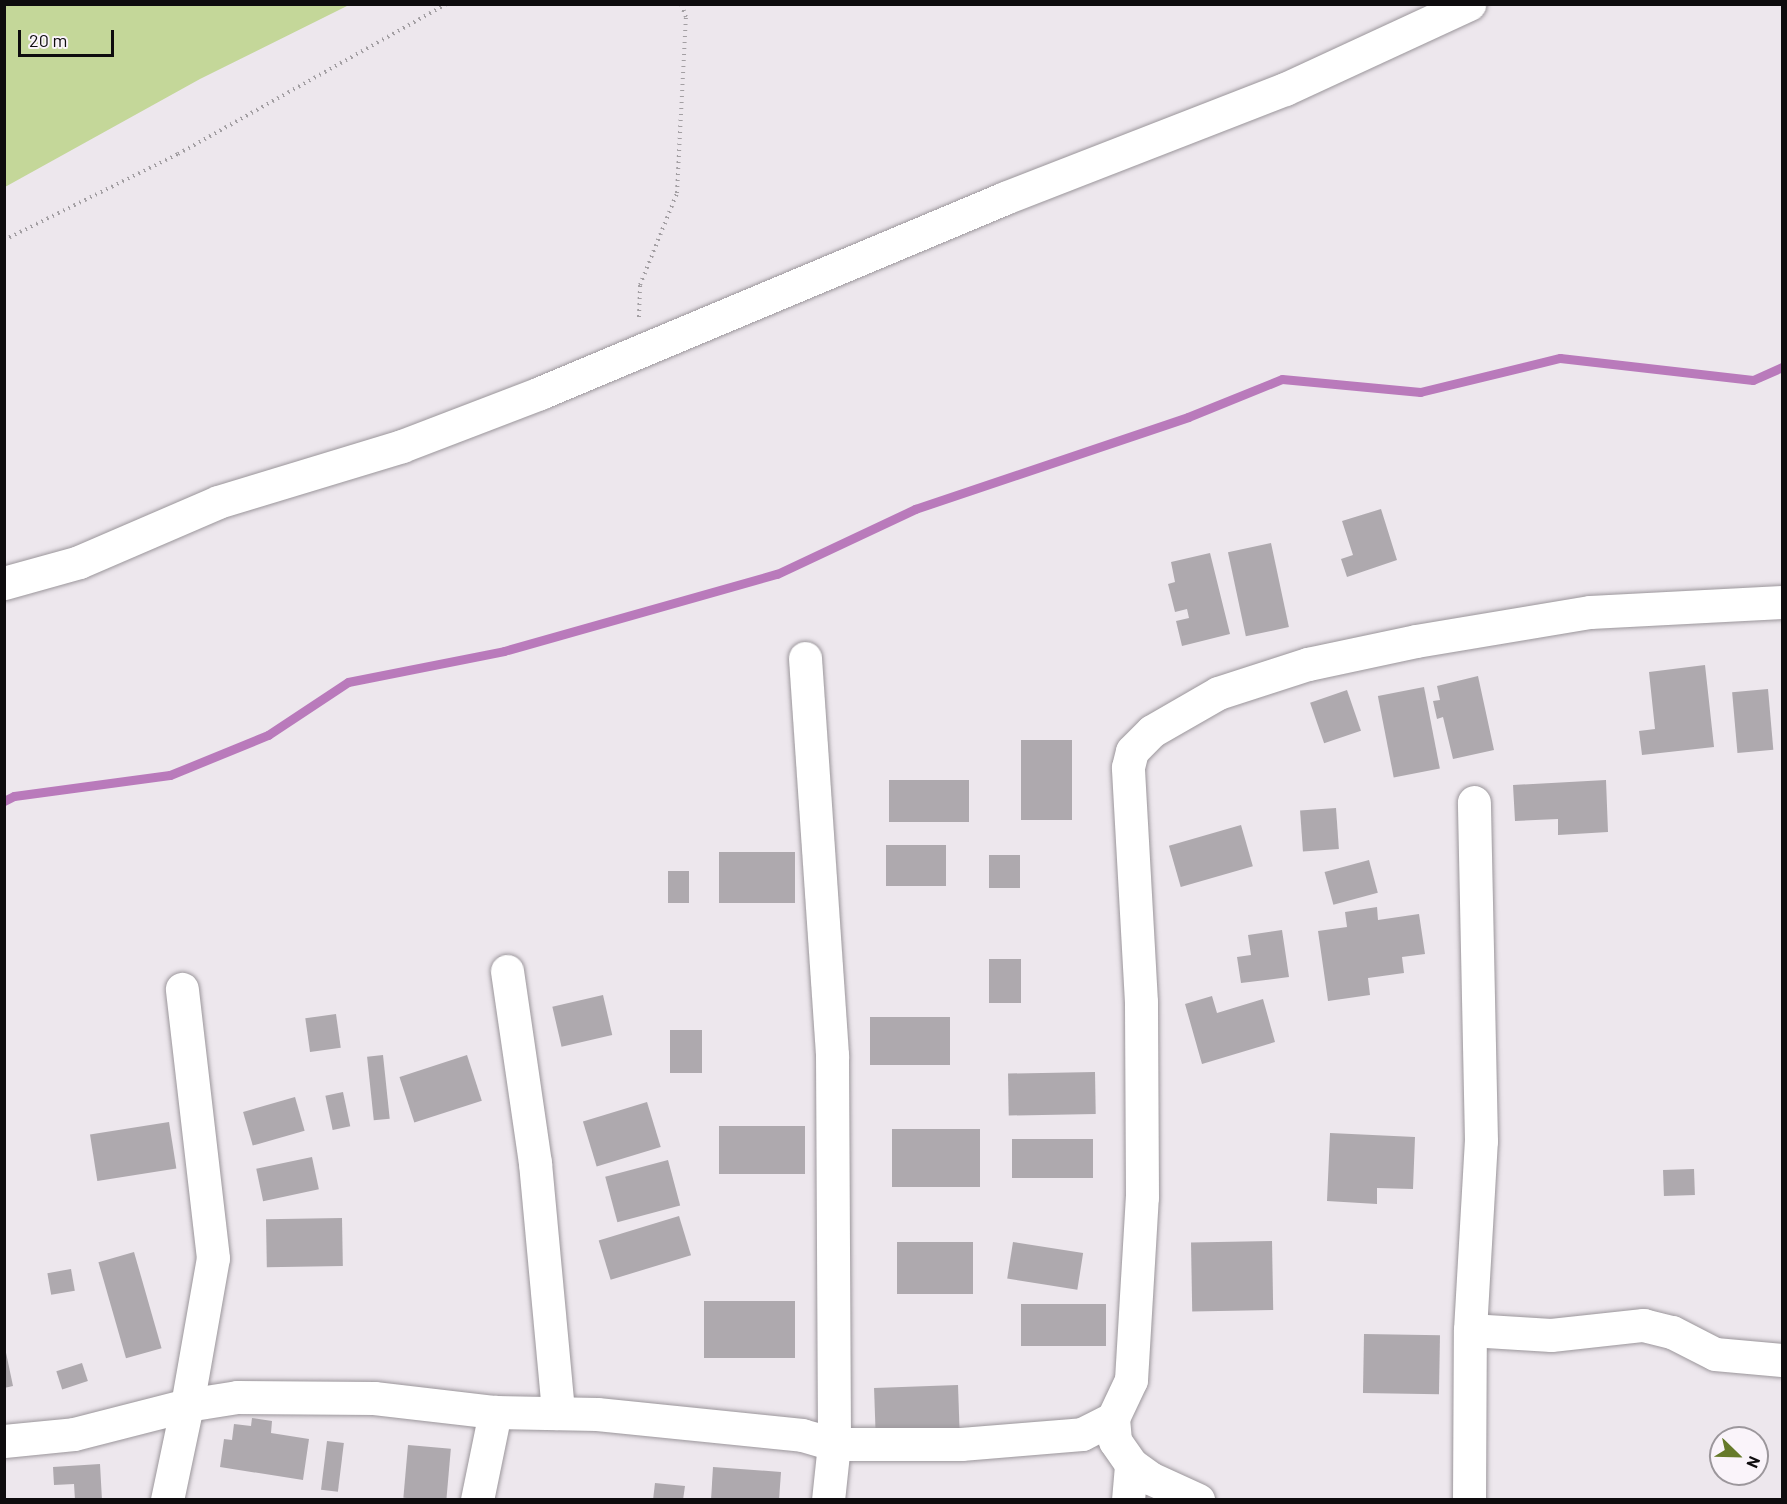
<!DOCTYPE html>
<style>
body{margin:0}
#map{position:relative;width:1787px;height:1504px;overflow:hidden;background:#ede7ed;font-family:Barlow,sans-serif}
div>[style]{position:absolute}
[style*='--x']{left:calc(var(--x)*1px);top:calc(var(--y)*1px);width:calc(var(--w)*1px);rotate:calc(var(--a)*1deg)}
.green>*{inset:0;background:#c4d799}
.stream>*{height:9px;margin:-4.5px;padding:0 4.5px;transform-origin:4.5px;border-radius:4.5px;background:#b97abb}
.building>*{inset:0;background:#aea9ae;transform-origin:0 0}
.path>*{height:4px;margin-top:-2px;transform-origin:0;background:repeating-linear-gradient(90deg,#a39fa3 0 1.5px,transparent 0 6px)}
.roads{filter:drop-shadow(0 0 2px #9b969b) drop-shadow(0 0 2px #9b969b)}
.minor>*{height:33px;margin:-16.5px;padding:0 16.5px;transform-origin:16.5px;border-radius:16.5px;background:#fff}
span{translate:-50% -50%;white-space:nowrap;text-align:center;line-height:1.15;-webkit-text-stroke:6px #faf4fa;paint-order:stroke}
.frame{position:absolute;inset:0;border:6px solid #0e0c0e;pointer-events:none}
.north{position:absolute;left:1709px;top:1426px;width:60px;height:60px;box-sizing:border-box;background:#faf4fa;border:2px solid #9c979c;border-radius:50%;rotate:113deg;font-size:16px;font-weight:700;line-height:24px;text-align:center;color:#0e0c0e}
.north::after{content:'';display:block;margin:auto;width:21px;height:27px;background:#667a2a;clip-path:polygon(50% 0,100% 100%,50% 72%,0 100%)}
.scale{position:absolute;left:18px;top:30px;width:96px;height:27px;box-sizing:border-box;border:3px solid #0e0c0e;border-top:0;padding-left:8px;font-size:18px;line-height:21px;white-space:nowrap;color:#0e0c0e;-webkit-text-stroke:4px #faf4fa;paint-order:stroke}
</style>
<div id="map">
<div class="green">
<div style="clip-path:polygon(5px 4px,349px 4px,349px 5px,200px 79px,5px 187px)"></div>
</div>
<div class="stream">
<div style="--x:4;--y:801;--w:11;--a:-27"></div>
<div style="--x:14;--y:796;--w:157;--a:-7.7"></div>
<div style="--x:170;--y:775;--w:106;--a:-22.2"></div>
<div style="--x:268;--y:735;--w:96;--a:-33.5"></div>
<div style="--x:348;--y:682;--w:159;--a:-11.2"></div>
<div style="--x:504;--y:651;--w:284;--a:-15.8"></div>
<div style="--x:777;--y:574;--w:153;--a:-25.2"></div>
<div style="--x:915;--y:509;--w:288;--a:-18.6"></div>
<div style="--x:1188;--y:417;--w:101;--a:-22"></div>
<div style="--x:1282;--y:379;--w:139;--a:5.4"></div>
<div style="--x:1420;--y:392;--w:144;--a:-13.7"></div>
<div style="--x:1560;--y:358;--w:194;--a:6.5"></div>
<div style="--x:1753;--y:380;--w:32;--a:-24"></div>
</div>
<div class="building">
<div style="clip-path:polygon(1381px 509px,1397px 560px,1347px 577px,1341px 559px,1353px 555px,1342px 521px)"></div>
<div style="left:1271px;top:543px;width:86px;height:44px;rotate:78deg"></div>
<div style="clip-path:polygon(1210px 553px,1230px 634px,1182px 646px,1176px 621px,1189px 618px,1187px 609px,1175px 612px,1168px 584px,1175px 582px,1171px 562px)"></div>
<div style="clip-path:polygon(1705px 665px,1714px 747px,1642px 755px,1639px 731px,1655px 729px,1649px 672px)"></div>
<div style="clip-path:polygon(1478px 676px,1494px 750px,1453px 759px,1443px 717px,1437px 719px,1433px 701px,1440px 700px,1437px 686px)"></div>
<div style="left:1424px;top:687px;width:83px;height:47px;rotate:79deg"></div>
<div style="left:1768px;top:689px;width:61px;height:36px;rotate:85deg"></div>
<div style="left:1347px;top:690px;width:43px;height:39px;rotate:71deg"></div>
<div style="left:1072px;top:740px;width:80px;height:51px;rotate:90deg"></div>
<div style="left:889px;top:780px;width:80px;height:42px"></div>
<div style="clip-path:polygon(1606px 780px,1608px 832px,1558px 835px,1558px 819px,1515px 821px,1513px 785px)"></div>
<div style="left:1336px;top:808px;width:41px;height:36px;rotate:86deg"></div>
<div style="left:1241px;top:825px;width:43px;height:75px;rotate:74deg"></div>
<div style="left:886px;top:845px;width:60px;height:41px"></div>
<div style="left:719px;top:852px;width:76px;height:51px"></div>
<div style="left:989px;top:855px;width:31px;height:33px"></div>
<div style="left:1369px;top:860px;width:34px;height:46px;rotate:75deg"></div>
<div style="left:689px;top:871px;width:32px;height:21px;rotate:90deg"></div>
<div style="clip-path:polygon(1377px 907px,1378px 920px,1419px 914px,1425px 954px,1402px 957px,1404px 973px,1368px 978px,1370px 995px,1328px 1001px,1318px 931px,1347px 927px,1345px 912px)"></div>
<div style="clip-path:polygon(1282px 930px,1289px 977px,1241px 983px,1237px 957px,1251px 955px,1248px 935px)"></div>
<div style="left:989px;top:959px;width:32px;height:44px"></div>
<div style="left:603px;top:995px;width:41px;height:52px;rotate:77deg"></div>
<div style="clip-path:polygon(1212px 996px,1217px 1013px,1263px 999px,1275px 1042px,1202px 1064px,1185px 1004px)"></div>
<div style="left:336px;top:1014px;width:34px;height:31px;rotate:82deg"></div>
<div style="left:870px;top:1017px;width:80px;height:48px"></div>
<div style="left:670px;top:1030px;width:32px;height:43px"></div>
<div style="left:383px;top:1055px;width:64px;height:16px;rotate:84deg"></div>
<div style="left:467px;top:1055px;width:48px;height:71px;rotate:72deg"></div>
<div style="left:1095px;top:1072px;width:42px;height:87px;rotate:89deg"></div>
<div style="left:343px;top:1092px;width:35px;height:18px;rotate:78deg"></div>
<div style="left:295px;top:1097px;width:35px;height:54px;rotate:74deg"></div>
<div style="left:647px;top:1102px;width:47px;height:67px;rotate:73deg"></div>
<div style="left:169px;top:1122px;width:47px;height:80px;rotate:81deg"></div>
<div style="left:805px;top:1126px;width:48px;height:86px;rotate:90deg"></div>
<div style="left:892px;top:1129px;width:88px;height:58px"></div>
<div style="clip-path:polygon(1330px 1133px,1415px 1137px,1413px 1189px,1377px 1188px,1377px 1204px,1327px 1201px)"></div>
<div style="left:1012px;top:1139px;width:81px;height:39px"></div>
<div style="left:312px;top:1157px;width:33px;height:57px;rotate:78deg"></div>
<div style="left:668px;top:1160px;width:47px;height:65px;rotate:75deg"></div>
<div style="left:1694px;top:1169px;width:26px;height:31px;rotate:88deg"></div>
<div style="left:679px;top:1216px;width:41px;height:84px;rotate:73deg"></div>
<div style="left:342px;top:1218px;width:48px;height:76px;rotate:89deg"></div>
<div style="left:1272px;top:1241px;width:69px;height:81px;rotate:89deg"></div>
<div style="left:973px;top:1242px;width:52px;height:76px;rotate:90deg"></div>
<div style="left:1013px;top:1242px;width:71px;height:37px;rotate:9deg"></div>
<div style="left:134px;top:1252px;width:100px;height:37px;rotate:74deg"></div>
<div style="left:71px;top:1269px;width:22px;height:24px;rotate:80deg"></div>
<div style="left:795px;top:1301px;width:57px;height:91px;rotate:90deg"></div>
<div style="left:1106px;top:1304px;width:42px;height:85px;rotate:90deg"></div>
<div style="left:1364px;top:1334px;width:76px;height:59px;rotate:1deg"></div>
<div style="clip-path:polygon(4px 1343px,13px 1386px,4px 1388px)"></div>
<div style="left:82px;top:1363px;width:19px;height:27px;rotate:72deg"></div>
<div style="left:958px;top:1385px;width:47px;height:84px;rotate:88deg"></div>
<div style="clip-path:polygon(252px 1418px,272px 1421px,271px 1433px,309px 1439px,303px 1480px,220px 1467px,224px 1439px,232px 1440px,234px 1424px,251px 1426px)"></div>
<div style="left:327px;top:1441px;width:17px;height:49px;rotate:7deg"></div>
<div style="left:408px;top:1445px;width:43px;height:53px;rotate:5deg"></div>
<div style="clip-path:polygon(100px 1464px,102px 1500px,75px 1500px,74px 1484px,54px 1485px,53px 1467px)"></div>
<div style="clip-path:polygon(713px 1467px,781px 1472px,779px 1500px,711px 1500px)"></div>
<div style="clip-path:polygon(655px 1483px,685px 1486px,683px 1500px,653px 1500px)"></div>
</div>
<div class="path">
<div style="--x:4;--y:240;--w:194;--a:-26.3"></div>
<div style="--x:178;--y:154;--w:307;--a:-29.2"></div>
<div style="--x:639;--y:317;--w:32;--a:-88"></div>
<div style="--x:640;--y:285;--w:99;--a:-68.1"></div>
<div style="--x:677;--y:193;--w:176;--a:-87.1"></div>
<div style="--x:686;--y:17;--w:14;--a:-111"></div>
</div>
<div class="roads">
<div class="minor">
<div style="--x:4;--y:583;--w:78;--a:-15.6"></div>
<div style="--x:79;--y:562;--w:151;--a:-23.3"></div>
<div style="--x:218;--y:502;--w:192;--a:-16.9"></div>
<div style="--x:402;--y:446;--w:148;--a:-21"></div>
<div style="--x:540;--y:393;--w:504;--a:-22.75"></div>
<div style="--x:1005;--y:198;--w:300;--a:-21.3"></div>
<div style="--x:1285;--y:89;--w:203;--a:-24.8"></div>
<div style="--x:805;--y:658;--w:398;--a:86.1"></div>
<div style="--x:832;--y:1055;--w:389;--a:89.7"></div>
<div style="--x:834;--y:1444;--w:56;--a:96.1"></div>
<div style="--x:507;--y:971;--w:194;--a:81.7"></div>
<div style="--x:535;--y:1163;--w:251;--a:84.7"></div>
<div style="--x:1470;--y:1330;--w:81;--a:3.5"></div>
<div style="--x:1551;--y:1335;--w:93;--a:-6.2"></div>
<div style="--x:1643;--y:1325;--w:30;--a:14"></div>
<div style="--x:1672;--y:1332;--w:48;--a:27.1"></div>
<div style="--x:1715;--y:1354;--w:67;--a:5.1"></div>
<div style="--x:1113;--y:1418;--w:23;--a:85"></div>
<div style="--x:1115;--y:1441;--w:28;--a:55"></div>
<div style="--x:1131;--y:1464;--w:24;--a:36"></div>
<div style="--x:1150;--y:1478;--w:53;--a:24.6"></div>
<div style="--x:4;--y:1441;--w:70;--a:-5.7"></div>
<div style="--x:74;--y:1434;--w:117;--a:-14.4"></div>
<div style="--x:187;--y:1405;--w:149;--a:-80"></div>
<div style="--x:213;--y:1258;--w:271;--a:-96.6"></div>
<div style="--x:167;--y:1500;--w:97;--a:-78.1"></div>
<div style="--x:187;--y:1405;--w:51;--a:-9.1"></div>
<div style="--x:237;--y:1397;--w:137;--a:0.4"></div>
<div style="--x:374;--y:1398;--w:122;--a:6.6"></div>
<div style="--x:495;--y:1412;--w:102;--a:1.1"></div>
<div style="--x:597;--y:1414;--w:206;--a:5.8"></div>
<div style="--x:802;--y:1435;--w:33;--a:16"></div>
<div style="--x:834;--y:1444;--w:127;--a:0"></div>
<div style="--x:961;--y:1444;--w:121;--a:-4.7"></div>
<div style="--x:1082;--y:1434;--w:35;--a:-27"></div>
<div style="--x:1113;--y:1418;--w:42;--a:-64.7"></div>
<div style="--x:1131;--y:1380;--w:183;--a:-86.6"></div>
<div style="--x:1142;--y:1197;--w:195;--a:-90.3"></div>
<div style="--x:1141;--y:1002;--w:235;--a:-93.2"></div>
<div style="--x:1128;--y:767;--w:16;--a:-76"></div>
<div style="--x:1132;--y:751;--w:28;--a:-45"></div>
<div style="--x:1152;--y:731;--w:76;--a:-29.9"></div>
<div style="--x:1218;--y:693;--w:95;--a:-17.9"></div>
<div style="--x:1308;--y:664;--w:110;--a:-12"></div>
<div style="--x:1416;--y:641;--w:176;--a:-9.5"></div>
<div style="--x:1590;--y:612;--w:192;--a:-3"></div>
<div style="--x:477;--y:1500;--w:90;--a:-78.4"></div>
<div style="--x:1128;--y:1500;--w:36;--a:-85"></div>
<div style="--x:1469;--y:1500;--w:170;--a:-89.7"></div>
<div style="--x:1470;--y:1330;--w:189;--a:-86.7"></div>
<div style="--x:1481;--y:1141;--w:339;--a:-91.2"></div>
</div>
</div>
<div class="frame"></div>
<div class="north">N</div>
<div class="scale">20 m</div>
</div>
